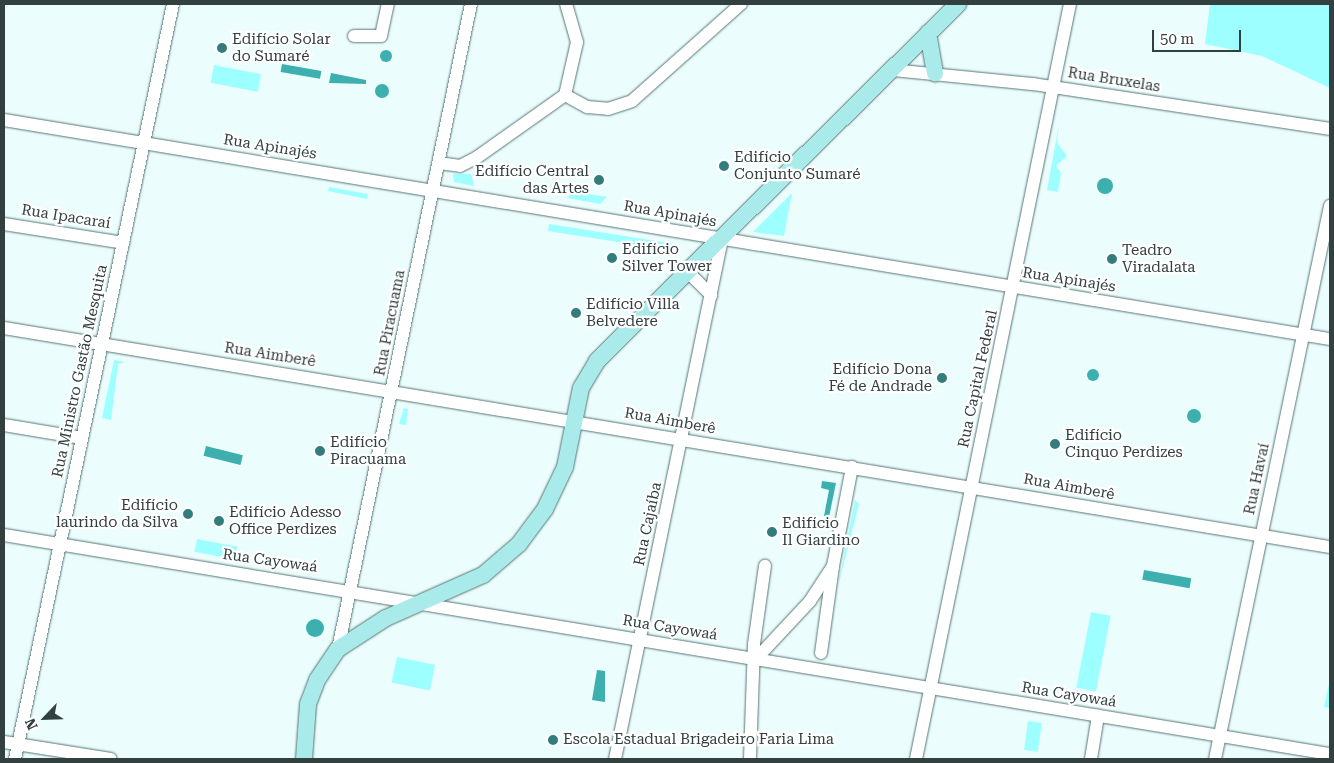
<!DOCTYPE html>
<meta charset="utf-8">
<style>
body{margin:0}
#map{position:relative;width:1334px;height:763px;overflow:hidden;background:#ebfefd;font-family:"Roboto Serif",serif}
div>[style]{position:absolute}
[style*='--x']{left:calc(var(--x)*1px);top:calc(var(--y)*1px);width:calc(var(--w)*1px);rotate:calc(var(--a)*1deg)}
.green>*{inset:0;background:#9dffff;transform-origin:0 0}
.water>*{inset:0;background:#3dafaf;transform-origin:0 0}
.round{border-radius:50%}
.roads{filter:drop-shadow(0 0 1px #587575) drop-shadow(0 0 1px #587575)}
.minor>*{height:12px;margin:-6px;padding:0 6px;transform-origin:6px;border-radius:6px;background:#fff}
.major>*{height:16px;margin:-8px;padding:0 8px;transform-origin:8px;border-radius:8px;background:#a9ebeb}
.dots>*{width:14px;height:14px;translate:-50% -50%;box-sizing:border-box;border:2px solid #fff;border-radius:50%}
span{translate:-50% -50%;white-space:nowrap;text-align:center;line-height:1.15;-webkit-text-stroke:4.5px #fff;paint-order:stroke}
.poi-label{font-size:15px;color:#334040}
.left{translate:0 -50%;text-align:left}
.right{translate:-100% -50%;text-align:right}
.street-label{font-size:15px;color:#334040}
.frame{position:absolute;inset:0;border:5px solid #334040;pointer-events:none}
.north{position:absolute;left:20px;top:693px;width:50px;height:50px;-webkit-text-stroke:4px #fff;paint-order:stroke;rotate:246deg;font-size:14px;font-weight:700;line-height:20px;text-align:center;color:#334040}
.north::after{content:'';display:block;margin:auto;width:18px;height:22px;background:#334040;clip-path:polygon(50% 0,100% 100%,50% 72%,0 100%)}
.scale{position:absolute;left:1152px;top:30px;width:89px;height:22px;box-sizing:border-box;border:2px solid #334040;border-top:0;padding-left:6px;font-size:15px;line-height:18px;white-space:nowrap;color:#334040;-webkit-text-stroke:4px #fff;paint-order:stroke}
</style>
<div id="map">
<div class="green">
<div style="clip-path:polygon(1210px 4px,1330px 4px,1330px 88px,1262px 56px,1205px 44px)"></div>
<div style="left:214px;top:65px;width:48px;height:18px;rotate:11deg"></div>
<div style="clip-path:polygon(1059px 124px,1057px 143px,1067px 156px,1056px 166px,1061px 173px,1058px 192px,1047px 190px)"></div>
<div style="clip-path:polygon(453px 174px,471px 174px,474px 186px,454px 182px)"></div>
<div style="clip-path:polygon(329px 187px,368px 194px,367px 199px,328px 191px)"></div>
<div style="clip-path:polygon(570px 191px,583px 193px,607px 197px,600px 204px,568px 198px)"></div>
<div style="clip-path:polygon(792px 193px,784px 236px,753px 232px)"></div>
<div style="left:549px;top:224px;width:126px;height:7px;rotate:9deg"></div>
<div style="clip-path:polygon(114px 360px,125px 362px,118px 364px,111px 420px,102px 418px)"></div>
<div style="clip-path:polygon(404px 408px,408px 409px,406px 425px,399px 424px)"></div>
<div style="clip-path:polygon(855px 500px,859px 504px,838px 586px)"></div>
<div style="left:197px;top:539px;width:41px;height:13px;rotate:11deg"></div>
<div style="left:1091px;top:612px;width:20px;height:77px;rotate:11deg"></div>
<div style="left:397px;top:657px;width:39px;height:26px;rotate:12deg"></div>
<div style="clip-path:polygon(1329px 684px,1330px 684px,1330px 708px,1324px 707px)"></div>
<div style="left:1028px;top:721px;width:14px;height:29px;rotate:8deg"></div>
</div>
<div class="water">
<div class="round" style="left:380px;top:50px;width:12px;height:12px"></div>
<div style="left:282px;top:64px;width:40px;height:8px;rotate:10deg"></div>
<div style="clip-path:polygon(331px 73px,366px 80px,366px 84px,329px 83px)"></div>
<div class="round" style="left:375px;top:84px;width:14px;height:14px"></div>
<div class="round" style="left:1097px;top:178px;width:16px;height:16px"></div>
<div class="round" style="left:1087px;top:369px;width:12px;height:12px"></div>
<div class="round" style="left:1187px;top:409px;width:14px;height:14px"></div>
<div style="left:206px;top:446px;width:38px;height:10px;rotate:14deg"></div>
<div style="clip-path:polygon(822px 481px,836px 483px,829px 517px,824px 516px,829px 490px,821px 488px)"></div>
<div style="left:1144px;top:570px;width:48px;height:10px;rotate:10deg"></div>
<div class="round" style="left:306px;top:619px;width:18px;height:18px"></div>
<div style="clip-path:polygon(597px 670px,605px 671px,605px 702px,592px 700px)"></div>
</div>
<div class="roads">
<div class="minor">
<div style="--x:354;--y:36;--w:27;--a:0"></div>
<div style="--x:381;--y:36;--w:33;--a:-78"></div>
<div style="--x:892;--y:70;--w:142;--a:5.7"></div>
<div style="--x:1033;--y:84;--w:300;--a:8.6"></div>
<div style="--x:565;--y:95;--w:25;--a:29"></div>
<div style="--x:587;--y:107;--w:21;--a:5"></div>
<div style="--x:608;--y:109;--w:25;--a:-18"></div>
<div style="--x:632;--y:101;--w:146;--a:-41.7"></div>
<div style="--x:4;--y:120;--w:1344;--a:9.38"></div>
<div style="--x:439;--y:163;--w:21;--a:8"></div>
<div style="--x:460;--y:166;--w:18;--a:-27"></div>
<div style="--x:476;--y:158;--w:109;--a:-35.3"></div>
<div style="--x:565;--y:95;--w:54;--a:-77.2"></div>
<div style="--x:577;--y:42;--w:40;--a:-106"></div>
<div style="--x:4;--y:224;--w:121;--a:9"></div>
<div style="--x:688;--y:272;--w:33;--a:45"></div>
<div style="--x:4;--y:328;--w:1344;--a:9.38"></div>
<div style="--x:4;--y:425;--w:79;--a:9.5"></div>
<div style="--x:4;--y:535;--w:1344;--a:9.38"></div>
<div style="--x:338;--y:649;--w:659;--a:-78.35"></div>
<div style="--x:821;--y:653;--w:88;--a:-82.1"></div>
<div style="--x:756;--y:659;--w:79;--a:-47"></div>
<div style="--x:810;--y:601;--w:42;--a:-56.7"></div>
<div style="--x:833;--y:566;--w:101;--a:-79.1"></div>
<div style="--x:4;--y:742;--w:108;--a:9"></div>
<div style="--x:15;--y:759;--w:771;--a:-78.18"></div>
<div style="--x:615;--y:759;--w:531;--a:-78.37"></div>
<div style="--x:750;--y:759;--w:115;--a:-88"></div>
<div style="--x:754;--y:644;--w:79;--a:-82"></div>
<div style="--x:916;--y:759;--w:771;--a:-78.47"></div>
<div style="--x:1091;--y:759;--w:44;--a:-80.8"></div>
<div style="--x:1215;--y:759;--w:565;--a:-78.25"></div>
</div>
<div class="major">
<div style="--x:928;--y:33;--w:41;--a:80.1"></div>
<div style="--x:304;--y:759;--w:55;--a:-85.8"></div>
<div style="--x:308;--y:704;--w:26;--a:-69"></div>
<div style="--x:317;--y:680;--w:37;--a:-56"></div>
<div style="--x:338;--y:649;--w:57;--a:-32.9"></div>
<div style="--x:386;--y:618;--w:106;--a:-23.9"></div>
<div style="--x:483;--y:575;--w:48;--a:-40.7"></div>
<div style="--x:519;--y:544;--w:44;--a:-53.4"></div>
<div style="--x:545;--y:509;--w:47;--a:-64.5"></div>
<div style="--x:565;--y:467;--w:81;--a:-78.6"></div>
<div style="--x:581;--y:388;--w:31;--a:-59"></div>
<div style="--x:597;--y:361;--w:508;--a:-44.68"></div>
</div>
</div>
<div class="dots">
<div style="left:222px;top:48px;background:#327c7c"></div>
<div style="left:724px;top:166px;background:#327c7c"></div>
<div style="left:599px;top:180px;background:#327c7c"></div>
<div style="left:612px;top:258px;background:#327c7c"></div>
<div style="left:1112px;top:259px;background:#327c7c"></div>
<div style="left:576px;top:313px;background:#327c7c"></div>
<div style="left:942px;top:378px;background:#327c7c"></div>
<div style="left:1055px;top:444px;background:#327c7c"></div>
<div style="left:320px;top:451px;background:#327c7c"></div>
<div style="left:188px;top:514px;background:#327c7c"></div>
<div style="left:219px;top:521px;background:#327c7c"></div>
<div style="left:772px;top:532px;background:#327c7c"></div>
<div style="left:553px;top:740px;background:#327c7c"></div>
</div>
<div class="poi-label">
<span class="left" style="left:232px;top:48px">Edifício Solar<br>do Sumaré</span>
<span class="left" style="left:734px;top:166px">Edifício<br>Conjunto Sumaré</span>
<span class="right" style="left:589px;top:180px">Edifício Central<br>das Artes</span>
<span class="left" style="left:622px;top:258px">Edifício<br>Silver Tower</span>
<span class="left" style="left:1122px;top:259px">Teadro<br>Viradalata</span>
<span class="left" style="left:586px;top:313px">Edifício Villa<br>Belvedere</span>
<span class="right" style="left:932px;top:378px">Edifício Dona<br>Fé de Andrade</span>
<span class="left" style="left:1065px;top:444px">Edifício<br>Cinquo Perdizes</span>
<span class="left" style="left:330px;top:451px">Edifício<br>Piracuama</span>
<span class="right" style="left:178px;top:514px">Edifício<br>laurindo da Silva</span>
<span class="left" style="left:229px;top:521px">Edifício Adesso<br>Office Perdizes</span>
<span class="left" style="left:782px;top:532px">Edifício<br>Il Giardino</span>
<span class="left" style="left:563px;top:740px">Escola Estadual Brigadeiro Faria Lima</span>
</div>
<div class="street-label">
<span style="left:1114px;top:80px;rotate:9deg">Rua Bruxelas</span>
<span style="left:270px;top:147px;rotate:9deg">Rua Apinajés</span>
<span style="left:670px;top:214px;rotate:10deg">Rua Apinajés</span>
<span style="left:66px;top:217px;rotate:9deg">Rua Ipacaraí</span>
<span style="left:1069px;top:280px;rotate:9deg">Rua Apinajés</span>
<span style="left:390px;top:323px;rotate:-79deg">Rua Piracuama</span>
<span style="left:270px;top:355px;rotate:9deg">Rua Aimberê</span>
<span style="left:80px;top:371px;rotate:-78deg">Rua Ministro Gastão Mesquita</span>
<span style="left:978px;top:379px;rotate:-78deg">Rua Capital Federal</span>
<span style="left:670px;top:421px;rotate:10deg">Rua Aimberê</span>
<span style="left:1257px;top:479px;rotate:-78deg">Rua Havaí</span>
<span style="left:1069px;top:487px;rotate:10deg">Rua Aimberê</span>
<span style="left:648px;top:524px;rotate:-78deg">Rua Cajaíba</span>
<span style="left:270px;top:561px;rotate:8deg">Rua Cayowaá</span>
<span style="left:670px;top:628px;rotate:9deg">Rua Cayowaá</span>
<span style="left:1069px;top:695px;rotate:9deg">Rua Cayowaá</span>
</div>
<div class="frame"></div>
<div class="north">N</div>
<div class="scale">50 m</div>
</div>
